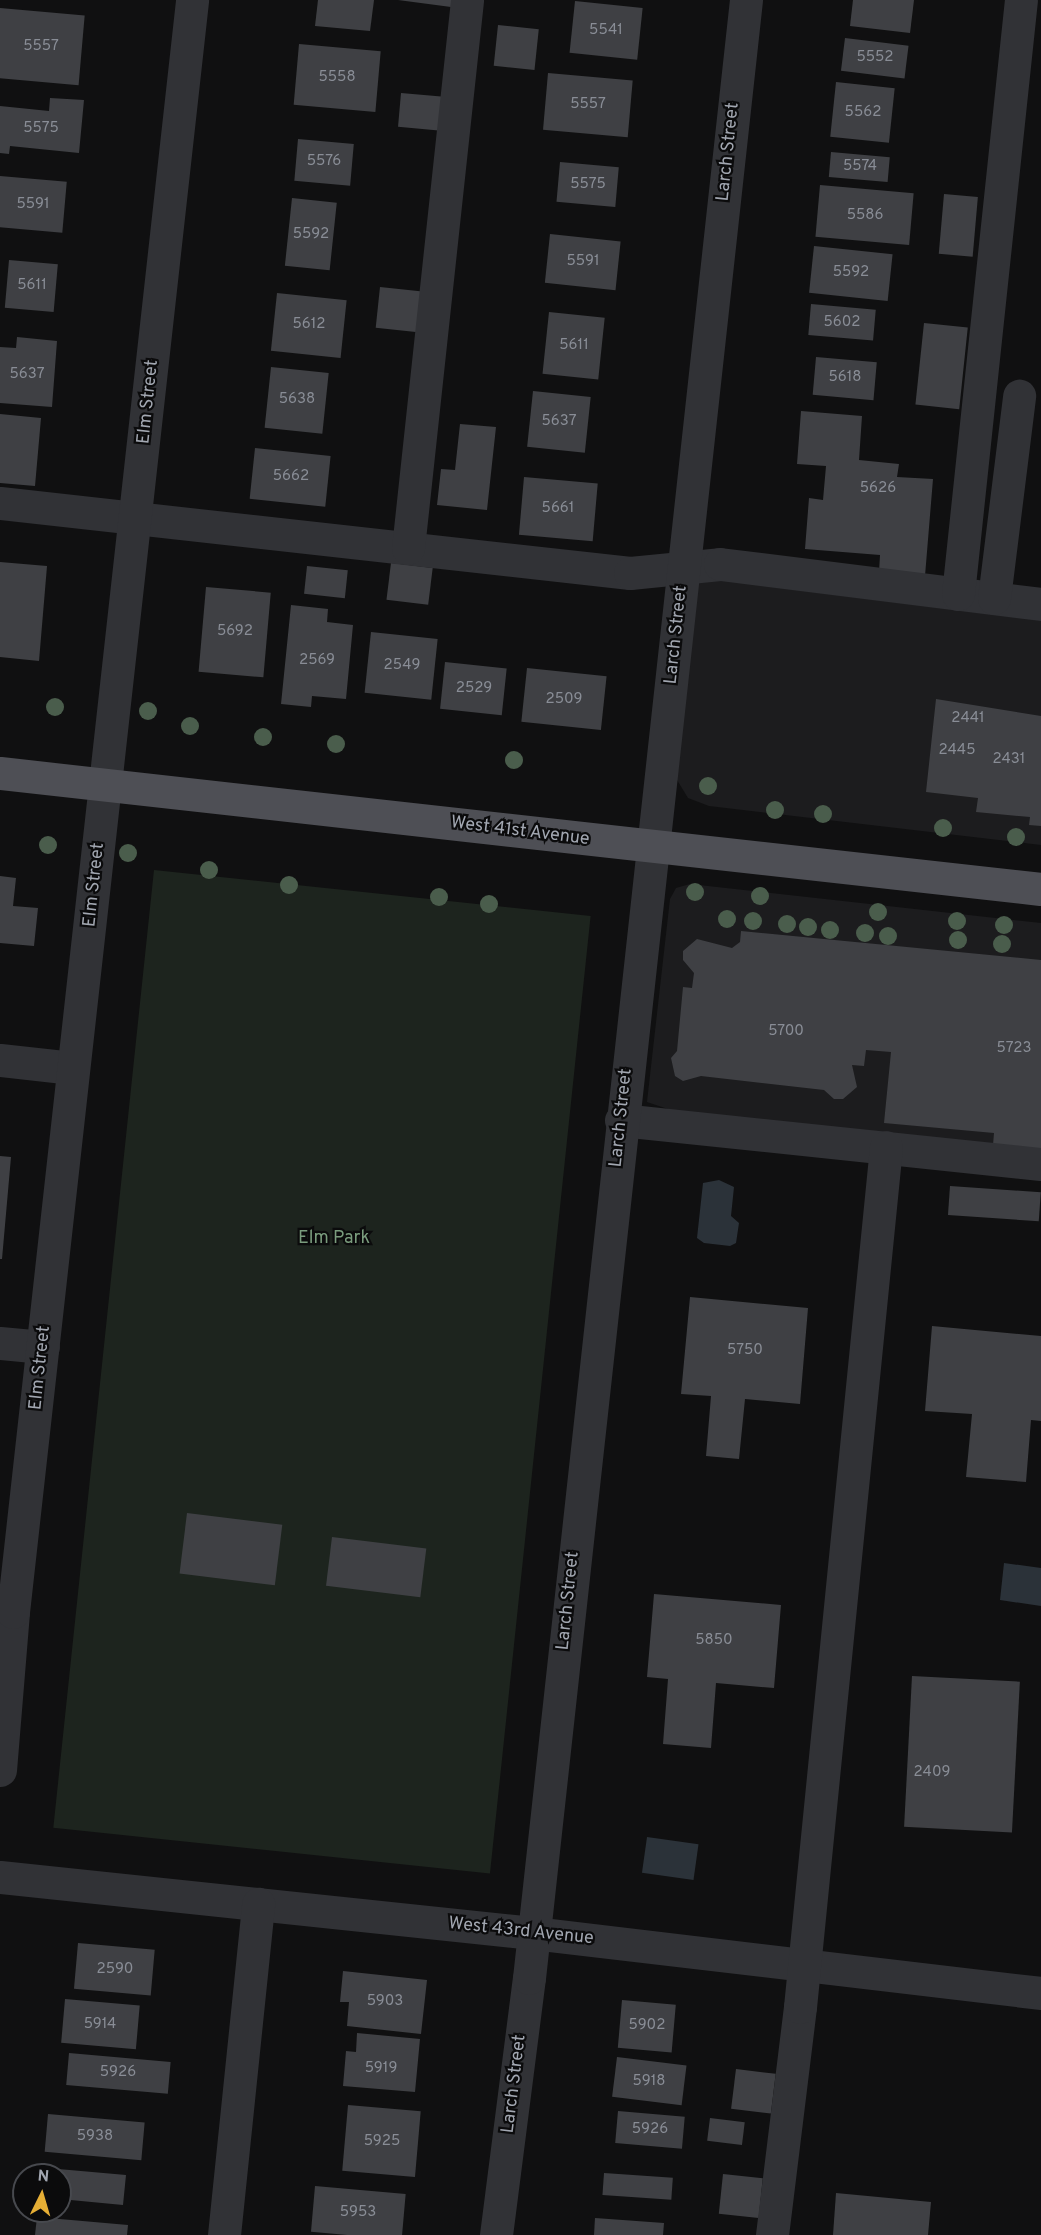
<!DOCTYPE html>
<style>
body{margin:0}
#map{position:relative;width:1041px;height:2235px;overflow:hidden;background:#101011;font-family:Overpass,sans-serif}
div>[style]{position:absolute}
[style*='--x']{left:calc(var(--x)*1px);top:calc(var(--y)*1px);width:calc(var(--w)*1px);rotate:calc(var(--a)*1deg)}
.built>*{inset:0;background:#1c1c1e}
.green>*{inset:0;background:#1d241e;transform-origin:0 0}
.water>*{inset:0;background:#2b3239;transform-origin:0 0}
.building>*{inset:0;background:#3f4044;transform-origin:0 0}
.minor>*{height:33px;margin:-16.5px;padding:0 16.5px;transform-origin:16.5px;border-radius:16.5px;background:#313236}
.major>*{height:33px;margin:-16.5px;padding:0 16.5px;transform-origin:16.5px;border-radius:16.5px;background:#4e4f55}
.trees>*{width:18px;height:18px;margin:-9px;border-radius:50%;background:#4a5d4c}
span{translate:-50% -50%;white-space:nowrap;text-align:center;line-height:1.15;-webkit-text-stroke:4.5px #0b0b0c;paint-order:stroke}
.number-label{font-size:15px;color:#898d96}
.number-label span{-webkit-text-stroke-width:0}
.street-label{font-size:18px;color:#a2a7b1}
.park-label{font-size:18px;color:#7a9c7d}
.north{position:absolute;left:12px;top:2163px;width:60px;height:60px;box-sizing:border-box;background:#0b0b0c;border:2px solid #47494e;border-radius:50%;rotate:5deg;font-size:16px;font-weight:700;line-height:24px;text-align:center;color:#a2a7b1}
.north::after{content:'';display:block;margin:auto;width:21px;height:27px;background:#e5ae35;clip-path:polygon(50% 0,100% 100%,50% 72%,0 100%)}
</style>
<div id="map">
<div class="built">
<div style="clip-path:polygon(727px 577px,1041px 616px,1041px 845px,709px 806px,688px 798px,674px 775px,694px 583px)"></div>
<div style="clip-path:polygon(690px 884px,1041px 923px,1041px 1152px,674px 1111px,647px 1102px,670px 899px,676px 888px)"></div>
</div>
<div class="green">
<div style="left:154px;top:870px;width:439px;height:963px;rotate:6deg"></div>
</div>
<div class="water">
<div style="clip-path:polygon(719px 1180px,734px 1187px,731px 1216px,739px 1223px,736px 1243px,730px 1246px,704px 1243px,697px 1238px,703px 1183px)"></div>
<div style="clip-path:polygon(1004px 1563px,1041px 1568px,1041px 1606px,1000px 1600px)"></div>
<div style="left:647px;top:1837px;width:52px;height:36px;rotate:8deg"></div>
</div>
<div class="building">
<div style="clip-path:polygon(318px 0,374px 0,370px 31px,315px 26px)"></div>
<div style="clip-path:polygon(398px 0,452px 0,451px 7px)"></div>
<div style="clip-path:polygon(853px 0,914px 0,910px 33px,850px 26px)"></div>
<div style="left:575px;top:1px;width:68px;height:52px;rotate:6deg"></div>
<div style="left:0;top:8px;width:85px;height:70px;rotate:5deg"></div>
<div style="left:498px;top:25px;width:41px;height:41px;rotate:6deg"></div>
<div style="left:845px;top:38px;width:64px;height:33px;rotate:7deg"></div>
<div style="left:299px;top:44px;width:82px;height:61px;rotate:5deg"></div>
<div style="left:548px;top:73px;width:85px;height:57px;rotate:5deg"></div>
<div style="left:836px;top:82px;width:59px;height:55px;rotate:6deg"></div>
<div style="left:401px;top:93px;width:46px;height:34px;rotate:5deg"></div>
<div style="clip-path:polygon(50px 98px,84px 100px,79px 153px,10px 146px,9px 154px,0 153px,0 106px,49px 111px)"></div>
<div style="left:298px;top:139px;width:56px;height:42px;rotate:5deg"></div>
<div style="left:831px;top:152px;width:59px;height:25px;rotate:5deg"></div>
<div style="left:560px;top:162px;width:59px;height:40px;rotate:5deg"></div>
<div style="left:0;top:176px;width:67px;height:51px;rotate:5deg"></div>
<div style="left:820px;top:185px;width:94px;height:52px;rotate:5deg"></div>
<div style="left:944px;top:194px;width:34px;height:60px;rotate:5deg"></div>
<div style="left:292px;top:198px;width:45px;height:68px;rotate:6deg"></div>
<div style="left:550px;top:234px;width:71px;height:49px;rotate:6deg"></div>
<div style="left:814px;top:246px;width:79px;height:47px;rotate:6deg"></div>
<div style="left:9px;top:260px;width:49px;height:48px;rotate:5deg"></div>
<div style="left:380px;top:287px;width:45px;height:41px;rotate:6deg"></div>
<div style="left:277px;top:293px;width:70px;height:58px;rotate:6deg"></div>
<div style="left:811px;top:304px;width:65px;height:31px;rotate:5deg"></div>
<div style="left:549px;top:312px;width:56px;height:62px;rotate:6deg"></div>
<div style="left:924px;top:323px;width:44px;height:82px;rotate:6deg"></div>
<div style="clip-path:polygon(17px 337px,57px 341px,52px 407px,0 403px,0 347px,16px 348px)"></div>
<div style="left:816px;top:357px;width:61px;height:38px;rotate:5deg"></div>
<div style="left:271px;top:367px;width:58px;height:61px;rotate:6deg"></div>
<div style="left:533px;top:391px;width:58px;height:56px;rotate:6deg"></div>
<div style="clip-path:polygon(801px 411px,862px 416px,859px 460px,899px 464px,897px 477px,933px 479px,925px 576px,879px 572px,880px 555px,805px 549px,809px 498px,823px 500px,826px 466px,797px 464px)"></div>
<div style="clip-path:polygon(0 414px,41px 418px,35px 486px,0 483px)"></div>
<div style="clip-path:polygon(460px 424px,496px 427px,487px 510px,437px 505px,441px 469px,455px 470px)"></div>
<div style="left:255px;top:448px;width:76px;height:51px;rotate:6deg"></div>
<div style="left:524px;top:477px;width:74px;height:58px;rotate:5deg"></div>
<div style="clip-path:polygon(0 562px,47px 566px,39px 661px,0 657px)"></div>
<div style="left:391px;top:563px;width:42px;height:37px;rotate:7deg"></div>
<div style="left:307px;top:566px;width:41px;height:28px;rotate:6deg"></div>
<div style="left:206px;top:587px;width:65px;height:85px;rotate:5deg"></div>
<div style="clip-path:polygon(291px 605px,328px 609px,327px 622px,353px 625px,346px 699px,312px 696px,311px 707px,281px 704px)"></div>
<div style="left:371px;top:632px;width:67px;height:61px;rotate:6deg"></div>
<div style="left:445px;top:662px;width:62px;height:47px;rotate:6deg"></div>
<div style="left:527px;top:668px;width:80px;height:54px;rotate:6deg"></div>
<div style="clip-path:polygon(936px 699px,1041px 716px,1041px 826px,1029px 825px,1030px 817px,976px 812px,978px 798px,926px 792px)"></div>
<div style="clip-path:polygon(0 876px,16px 878px,13px 906px,38px 908px,34px 946px,0 943px)"></div>
<div style="clip-path:polygon(741px 931px,1041px 960px,1041px 1149px,993px 1145px,994px 1133px,884px 1123px,891px 1052px,866px 1050px,864px 1066px,852px 1065px,857px 1087px,843px 1099px,834px 1099px,824px 1090px,701px 1076px,683px 1081px,675px 1076px,671px 1058px,677px 1051px,683px 987px,692px 988px,694px 973px,683px 960px,683px 951px,697px 939px,732px 948px,740px 942px)"></div>
<div style="clip-path:polygon(0 1156px,11px 1157px,2px 1259px,0 1259px)"></div>
<div style="left:950px;top:1186px;width:91px;height:29px;rotate:4deg"></div>
<div style="clip-path:polygon(690px 1297px,808px 1308px,800px 1404px,745px 1399px,739px 1459px,706px 1456px,711px 1396px,681px 1394px)"></div>
<div style="clip-path:polygon(932px 1326px,1041px 1336px,1041px 1421px,1031px 1420px,1026px 1482px,966px 1477px,972px 1414px,925px 1411px)"></div>
<div style="left:187px;top:1513px;width:96px;height:61px;rotate:7deg"></div>
<div style="left:332px;top:1537px;width:95px;height:49px;rotate:7deg"></div>
<div style="clip-path:polygon(654px 1594px,781px 1605px,774px 1688px,716px 1683px,711px 1748px,663px 1744px,668px 1679px,647px 1677px)"></div>
<div style="left:912px;top:1676px;width:108px;height:151px;rotate:3deg"></div>
<div style="left:78px;top:1943px;width:77px;height:46px;rotate:5deg"></div>
<div style="clip-path:polygon(343px 1971px,427px 1980px,421px 2034px,347px 2026px,349px 2002px,340px 2002px)"></div>
<div style="left:65px;top:1999px;width:75px;height:44px;rotate:5deg"></div>
<div style="left:622px;top:2000px;width:54px;height:48px;rotate:5deg"></div>
<div style="clip-path:polygon(357px 2033px,420px 2039px,415px 2092px,343px 2086px,346px 2051px,356px 2052px)"></div>
<div style="left:69px;top:2053px;width:102px;height:32px;rotate:5deg"></div>
<div style="left:617px;top:2057px;width:70px;height:40px;rotate:7deg"></div>
<div style="left:736px;top:2069px;width:40px;height:40px;rotate:7deg"></div>
<div style="left:348px;top:2105px;width:73px;height:66px;rotate:5deg"></div>
<div style="left:618px;top:2111px;width:67px;height:32px;rotate:5deg"></div>
<div style="left:48px;top:2114px;width:97px;height:38px;rotate:5deg"></div>
<div style="left:710px;top:2118px;width:35px;height:23px;rotate:7deg"></div>
<div style="clip-path:polygon(47px 2168px,126px 2175px,123px 2205px,60px 2199px,60px 2175px,46px 2175px)"></div>
<div style="left:604px;top:2173px;width:69px;height:22px;rotate:4deg"></div>
<div style="left:723px;top:2174px;width:40px;height:40px;rotate:6deg"></div>
<div style="left:315px;top:2186px;width:91px;height:46px;rotate:5deg"></div>
<div style="clip-path:polygon(836px 2193px,931px 2202px,928px 2235px,833px 2235px)"></div>
<div style="clip-path:polygon(37px 2217px,128px 2225px,127px 2235px,35px 2235px)"></div>
<div style="clip-path:polygon(595px 2218px,664px 2223px,663px 2235px,594px 2235px)"></div>
</div>
<div class="minor">
<div style="--x:0;--y:503;--w:634;--a:6.34"></div>
<div style="--x:630;--y:573;--w:90;--a:-5.7"></div>
<div style="--x:720;--y:564;--w:323;--a:7.1"></div>
<div style="--x:408;--y:548;--w:551;--a:-83.85"></div>
<div style="--x:958;--y:594;--w:597;--a:-83.95"></div>
<div style="--x:994;--y:598;--w:204;--a:-82.9"></div>
<div style="--x:0;--y:1060;--w:73;--a:6.3"></div>
<div style="--x:621;--y:1120;--w:422;--a:6"></div>
<div style="--x:0;--y:1343;--w:43;--a:5.3"></div>
<div style="--x:0;--y:1770;--w:159;--a:-85.3"></div>
<div style="--x:13;--y:1612;--w:1622;--a:-83.66"></div>
<div style="--x:0;--y:1877;--w:536;--a:6"></div>
<div style="--x:533;--y:1933;--w:512;--a:6.74"></div>
<div style="--x:224;--y:2235;--w:333;--a:-84.1"></div>
<div style="--x:496;--y:2235;--w:259;--a:-82.7"></div>
<div style="--x:529;--y:1978;--w:1990;--a:-83.74"></div>
<div style="--x:772;--y:2235;--w:230;--a:-83"></div>
<div style="--x:800;--y:2007;--w:864;--a:-84.29"></div>
</div>
<div class="major">
<div style="--x:0;--y:773;--w:1047;--a:6.36"></div>
</div>
<div class="trees">
<div style="left:55px;top:707px"></div>
<div style="left:148px;top:711px"></div>
<div style="left:190px;top:726px"></div>
<div style="left:263px;top:737px"></div>
<div style="left:336px;top:744px"></div>
<div style="left:514px;top:760px"></div>
<div style="left:708px;top:786px"></div>
<div style="left:775px;top:810px"></div>
<div style="left:823px;top:814px"></div>
<div style="left:943px;top:828px"></div>
<div style="left:1016px;top:837px"></div>
<div style="left:48px;top:845px"></div>
<div style="left:128px;top:853px"></div>
<div style="left:209px;top:870px"></div>
<div style="left:289px;top:885px"></div>
<div style="left:695px;top:892px"></div>
<div style="left:760px;top:896px"></div>
<div style="left:439px;top:897px"></div>
<div style="left:489px;top:904px"></div>
<div style="left:878px;top:912px"></div>
<div style="left:727px;top:919px"></div>
<div style="left:753px;top:921px"></div>
<div style="left:957px;top:921px"></div>
<div style="left:787px;top:924px"></div>
<div style="left:1004px;top:925px"></div>
<div style="left:808px;top:927px"></div>
<div style="left:830px;top:930px"></div>
<div style="left:865px;top:933px"></div>
<div style="left:888px;top:936px"></div>
<div style="left:958px;top:940px"></div>
<div style="left:1002px;top:944px"></div>
</div>
<div class="number-label">
<span style="left:606px;top:31px">5541</span>
<span style="left:41px;top:47px">5557</span>
<span style="left:875px;top:58px">5552</span>
<span style="left:337px;top:78px">5558</span>
<span style="left:588px;top:105px">5557</span>
<span style="left:863px;top:113px">5562</span>
<span style="left:41px;top:129px">5575</span>
<span style="left:324px;top:162px">5576</span>
<span style="left:860px;top:167px">5574</span>
<span style="left:588px;top:185px">5575</span>
<span style="left:33px;top:205px">5591</span>
<span style="left:865px;top:216px">5586</span>
<span style="left:311px;top:235px">5592</span>
<span style="left:583px;top:262px">5591</span>
<span style="left:851px;top:273px">5592</span>
<span style="left:32px;top:286px">5611</span>
<span style="left:842px;top:323px">5602</span>
<span style="left:309px;top:325px">5612</span>
<span style="left:574px;top:346px">5611</span>
<span style="left:27px;top:375px">5637</span>
<span style="left:845px;top:378px">5618</span>
<span style="left:297px;top:400px">5638</span>
<span style="left:559px;top:422px">5637</span>
<span style="left:291px;top:477px">5662</span>
<span style="left:878px;top:489px">5626</span>
<span style="left:558px;top:509px">5661</span>
<span style="left:235px;top:632px">5692</span>
<span style="left:317px;top:661px">2569</span>
<span style="left:402px;top:666px">2549</span>
<span style="left:474px;top:689px">2529</span>
<span style="left:564px;top:700px">2509</span>
<span style="left:968px;top:719px">2441</span>
<span style="left:957px;top:751px">2445</span>
<span style="left:1009px;top:760px">2431</span>
<span style="left:786px;top:1032px">5700</span>
<span style="left:1014px;top:1049px">5723</span>
<span style="left:745px;top:1351px">5750</span>
<span style="left:714px;top:1641px">5850</span>
<span style="left:932px;top:1773px">2409</span>
<span style="left:115px;top:1970px">2590</span>
<span style="left:385px;top:2002px">5903</span>
<span style="left:100px;top:2025px">5914</span>
<span style="left:647px;top:2026px">5902</span>
<span style="left:381px;top:2069px">5919</span>
<span style="left:118px;top:2073px">5926</span>
<span style="left:649px;top:2082px">5918</span>
<span style="left:650px;top:2130px">5926</span>
<span style="left:95px;top:2137px">5938</span>
<span style="left:382px;top:2142px">5925</span>
<span style="left:358px;top:2213px">5953</span>
</div>
<div class="street-label">
<span style="left:729px;top:152px;rotate:-84deg">Larch Street</span>
<span style="left:149px;top:402px;rotate:-84deg">Elm Street</span>
<span style="left:677px;top:635px;rotate:-84deg">Larch Street</span>
<span style="left:520px;top:832px;rotate:7deg">West 41st Avenue</span>
<span style="left:95px;top:885px;rotate:-84deg">Elm Street</span>
<span style="left:622px;top:1118px;rotate:-84deg">Larch Street</span>
<span style="left:41px;top:1368px;rotate:-84deg">Elm Street</span>
<span style="left:569px;top:1601px;rotate:-84deg">Larch Street</span>
<span style="left:521px;top:1932px;rotate:6deg">West 43rd Avenue</span>
<span style="left:515px;top:2084px;rotate:-83deg">Larch Street</span>
</div>
<div class="park-label">
<span style="left:334px;top:1239px">Elm Park</span>
</div>
<div class="north">N</div>
</div>
